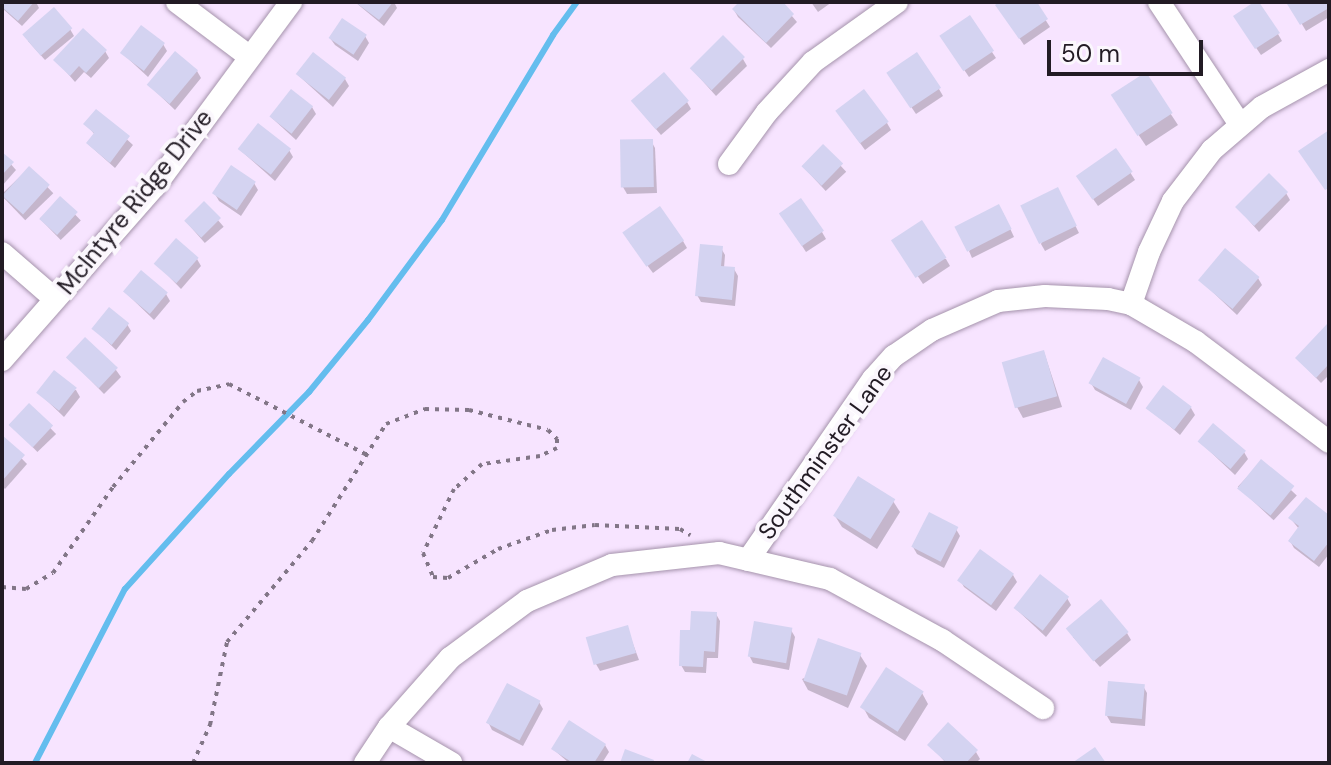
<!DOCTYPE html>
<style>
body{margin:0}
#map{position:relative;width:1331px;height:765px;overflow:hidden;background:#f7e4ff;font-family:"DM Sans",sans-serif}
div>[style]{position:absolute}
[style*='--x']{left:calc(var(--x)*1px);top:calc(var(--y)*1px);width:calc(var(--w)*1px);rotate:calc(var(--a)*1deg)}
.shadow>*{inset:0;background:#0003;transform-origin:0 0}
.stream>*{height:6px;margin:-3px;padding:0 3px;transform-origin:3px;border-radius:3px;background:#64bdee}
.building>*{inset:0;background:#d4d3f1;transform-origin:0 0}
.path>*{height:4px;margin-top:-2px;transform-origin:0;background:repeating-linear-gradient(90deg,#827687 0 4px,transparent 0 10px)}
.roads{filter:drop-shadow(0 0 2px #a593ac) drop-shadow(0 0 2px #a593ac)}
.street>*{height:22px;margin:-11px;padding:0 11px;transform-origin:11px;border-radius:11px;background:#fff}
span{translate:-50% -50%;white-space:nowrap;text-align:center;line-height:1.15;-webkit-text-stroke:8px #fbf7fd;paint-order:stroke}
.street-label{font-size:24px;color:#221b24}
.frame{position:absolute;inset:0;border:4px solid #221b24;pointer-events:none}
.scale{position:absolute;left:1047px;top:40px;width:156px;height:36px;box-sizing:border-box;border:4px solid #221b24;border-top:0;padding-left:10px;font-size:24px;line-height:28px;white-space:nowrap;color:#221b24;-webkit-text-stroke:6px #fbf7fd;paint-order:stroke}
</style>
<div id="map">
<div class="shadow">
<div style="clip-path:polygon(2px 2px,36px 2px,39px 8px,22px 26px,3px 9px)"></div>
<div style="clip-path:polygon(355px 2px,394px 2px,397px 8px,384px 26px)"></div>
<div style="clip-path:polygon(742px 2px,780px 2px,797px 22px,771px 48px,738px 17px,734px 10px)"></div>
<div style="clip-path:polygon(811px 2px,832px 2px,818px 12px)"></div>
<div style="clip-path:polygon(1003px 2px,1034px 2px,1050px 27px,1024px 45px,1002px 12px)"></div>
<div style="clip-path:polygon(1293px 2px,1329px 2px,1329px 17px,1306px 31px,1290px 4px)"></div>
<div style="clip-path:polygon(1240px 24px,1278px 34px,1282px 41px,1261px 55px)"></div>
<div style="clip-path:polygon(70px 29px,74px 36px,45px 60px,28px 41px)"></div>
<div style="clip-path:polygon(365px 36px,369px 43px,358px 61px,335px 45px,330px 38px)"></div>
<div style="clip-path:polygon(946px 43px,992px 52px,996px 58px,969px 77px)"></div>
<div style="clip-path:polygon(163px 44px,167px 51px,148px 77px,122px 53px)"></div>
<div style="clip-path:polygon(105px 51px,109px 58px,91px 78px,84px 72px,75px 82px,56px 60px)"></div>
<div style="clip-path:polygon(743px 59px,747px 66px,716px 96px,692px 69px)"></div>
<div style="clip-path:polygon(197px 71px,201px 78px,175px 110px,150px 86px)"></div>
<div style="clip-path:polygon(297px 74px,345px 79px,349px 86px,333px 107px)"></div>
<div style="clip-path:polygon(1145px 75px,1178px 125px,1146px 146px,1120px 107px)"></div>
<div style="clip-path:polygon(893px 80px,939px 89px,943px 96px,916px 114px)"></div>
<div style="clip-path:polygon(687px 102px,691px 109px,661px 135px,638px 108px)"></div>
<div style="clip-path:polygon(312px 107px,316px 114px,296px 140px,272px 118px)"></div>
<div style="clip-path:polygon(96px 111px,133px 145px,115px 168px,88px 144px,95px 135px,86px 124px)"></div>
<div style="clip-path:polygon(842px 118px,887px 123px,891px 130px,865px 150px)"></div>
<div style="clip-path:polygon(651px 141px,655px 148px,657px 193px,627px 194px,623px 187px)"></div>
<div style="left:823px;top:147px;width:34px;height:28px;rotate:47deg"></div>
<div style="clip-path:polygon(239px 149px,289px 150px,293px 157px,275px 181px)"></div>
<div style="clip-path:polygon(1116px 150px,1135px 180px,1098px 206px,1082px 183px)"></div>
<div style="clip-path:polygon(2px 154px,16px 170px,2px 186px)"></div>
<div style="left:29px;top:168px;width:35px;height:39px;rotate:46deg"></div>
<div style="clip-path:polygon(254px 183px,258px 190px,241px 216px,219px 201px,215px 194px)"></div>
<div style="clip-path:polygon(1286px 193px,1290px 200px,1259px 232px,1238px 208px)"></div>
<div style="clip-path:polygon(1061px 197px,1079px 233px,1045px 251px,1041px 244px)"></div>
<div style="left:60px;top:199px;width:30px;height:28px;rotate:46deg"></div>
<div style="left:204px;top:204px;width:30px;height:25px;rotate:49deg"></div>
<div style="clip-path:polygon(1003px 213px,1014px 237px,972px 258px,969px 251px)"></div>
<div style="clip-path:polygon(786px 221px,822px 232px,826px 239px,806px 252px)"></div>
<div style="clip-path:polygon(629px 241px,683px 241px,687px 248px,653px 273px)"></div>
<div style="clip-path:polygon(721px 248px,725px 255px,724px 268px,734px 269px,738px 276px,735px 306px,701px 302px,697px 295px)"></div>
<div style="clip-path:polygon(899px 248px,946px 259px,950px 266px,923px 284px)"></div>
<div style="clip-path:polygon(197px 259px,201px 266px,181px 289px,157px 264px)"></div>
<div style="clip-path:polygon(1258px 278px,1262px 285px,1237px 315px,1200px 280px)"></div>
<div style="clip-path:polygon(125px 292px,166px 294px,170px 301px,154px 320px)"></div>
<div style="clip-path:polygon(127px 324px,131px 331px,116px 350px,94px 329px)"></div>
<div style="clip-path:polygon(1327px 327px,1329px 375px,1321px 383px,1297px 358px)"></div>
<div style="clip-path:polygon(1044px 352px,1062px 407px,1023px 418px,1017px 407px)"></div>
<div style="clip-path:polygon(69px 358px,116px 370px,121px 377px,104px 394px)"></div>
<div style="clip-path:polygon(1139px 380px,1143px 387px,1131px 410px,1095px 390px,1091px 383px)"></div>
<div style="clip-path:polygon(76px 390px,80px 397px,64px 417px,39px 393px)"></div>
<div style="left:29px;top:406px;width:39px;height:26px;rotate:46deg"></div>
<div style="clip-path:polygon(1149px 408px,1191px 408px,1195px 415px,1180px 435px)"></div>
<div style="clip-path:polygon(2px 438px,27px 464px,5px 489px,2px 486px)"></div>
<div style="clip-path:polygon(1200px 442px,1244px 452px,1248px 459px,1235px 475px)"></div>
<div style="left:1261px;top:462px;width:49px;height:34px;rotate:43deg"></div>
<div style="clip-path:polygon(893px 501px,900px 512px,877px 549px,842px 527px,835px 516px)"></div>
<div style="clip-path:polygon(1329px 518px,1329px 554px,1319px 567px,1294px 548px,1290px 541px,1299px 529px,1291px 519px)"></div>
<div style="clip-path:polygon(956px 529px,960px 536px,944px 568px,917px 554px,913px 547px)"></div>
<div style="clip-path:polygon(1013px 575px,1017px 582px,996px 611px,964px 587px,960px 580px)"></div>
<div style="clip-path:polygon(1067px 598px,1071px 605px,1046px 637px,1015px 608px)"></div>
<div style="clip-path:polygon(716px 614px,720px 621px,718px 658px,707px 658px,706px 673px,685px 672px,681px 665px,691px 632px)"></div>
<div style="clip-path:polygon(627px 628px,639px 660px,600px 671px,596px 664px)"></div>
<div style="clip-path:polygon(791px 630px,795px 637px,789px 670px,753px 663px,749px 655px)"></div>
<div style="clip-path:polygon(1127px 633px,1131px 640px,1100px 667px,1073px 637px)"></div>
<div style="clip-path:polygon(860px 655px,867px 666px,848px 708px,808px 690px,802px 679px)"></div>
<div style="clip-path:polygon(1143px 686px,1147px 693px,1145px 726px,1111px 723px,1107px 716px)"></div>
<div style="clip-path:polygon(922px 693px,928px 704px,905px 741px,869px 718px,863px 707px)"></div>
<div style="clip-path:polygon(539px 702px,543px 709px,523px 746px,492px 730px,488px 722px)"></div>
<div style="clip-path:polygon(605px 745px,609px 752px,602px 763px,569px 763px,553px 749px)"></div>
<div style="clip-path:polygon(930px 745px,976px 752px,980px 759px,976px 763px,946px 763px)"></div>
</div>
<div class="stream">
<div style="--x:35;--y:763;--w:196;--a:-62.7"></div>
<div style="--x:125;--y:589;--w:155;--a:-47.9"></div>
<div style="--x:229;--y:474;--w:115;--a:-45.7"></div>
<div style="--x:309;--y:392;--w:93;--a:-50.7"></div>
<div style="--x:368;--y:320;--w:124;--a:-53.5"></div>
<div style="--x:442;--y:220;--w:216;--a:-59"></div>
<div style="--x:553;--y:35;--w:41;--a:-54"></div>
</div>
<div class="building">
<div style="clip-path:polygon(2px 2px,34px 2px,18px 21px,2px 7px)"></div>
<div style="clip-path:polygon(355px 2px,393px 2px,379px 20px)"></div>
<div style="clip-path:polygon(739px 2px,783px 2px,794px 14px,766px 43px,732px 9px)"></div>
<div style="clip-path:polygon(999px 2px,1037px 2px,1048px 19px,1019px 39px,995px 5px)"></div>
<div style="clip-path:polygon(1254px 2px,1259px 2px,1280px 33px,1255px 49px,1233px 16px)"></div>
<div style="clip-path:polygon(1290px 2px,1329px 2px,1329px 8px,1300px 25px,1287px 4px)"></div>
<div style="left:54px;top:7px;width:28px;height:42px;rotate:49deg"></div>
<div style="left:970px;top:15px;width:43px;height:37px;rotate:56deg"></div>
<div style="left:342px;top:18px;width:30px;height:24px;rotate:34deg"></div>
<div style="left:141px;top:25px;width:30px;height:35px;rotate:37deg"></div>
<div style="clip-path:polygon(83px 28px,107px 50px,86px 73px,79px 66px,70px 76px,53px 60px)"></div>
<div style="left:723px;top:35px;width:31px;height:47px;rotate:45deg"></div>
<div style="left:175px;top:51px;width:30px;height:44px;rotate:40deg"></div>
<div style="left:313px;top:52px;width:42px;height:28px;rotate:38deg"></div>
<div style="left:917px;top:52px;width:43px;height:37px;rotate:56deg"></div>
<div style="left:664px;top:72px;width:38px;height:44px;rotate:49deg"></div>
<div style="left:1146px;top:72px;width:49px;height:42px;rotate:57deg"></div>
<div style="left:291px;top:89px;width:28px;height:35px;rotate:38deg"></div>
<div style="left:864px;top:89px;width:41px;height:36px;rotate:53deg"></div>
<div style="clip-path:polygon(96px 109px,130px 136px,110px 163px,86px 143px,94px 133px,83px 124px)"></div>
<div style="left:258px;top:123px;width:42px;height:33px;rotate:38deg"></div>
<div style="clip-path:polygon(1329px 130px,1329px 188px,1325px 190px,1298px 151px)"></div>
<div style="left:653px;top:139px;width:48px;height:33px;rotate:89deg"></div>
<div style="left:823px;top:144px;width:28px;height:31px;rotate:44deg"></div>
<div style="left:1116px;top:148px;width:29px;height:49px;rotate:55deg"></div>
<div style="clip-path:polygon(2px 152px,14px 162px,2px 175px)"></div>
<div style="left:231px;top:165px;width:30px;height:34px;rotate:34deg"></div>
<div style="left:29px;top:166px;width:28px;height:40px;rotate:42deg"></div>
<div style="left:1269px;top:173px;width:27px;height:48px;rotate:45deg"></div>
<div style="left:1058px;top:187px;width:43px;height:42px;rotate:64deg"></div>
<div style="left:60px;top:196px;width:24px;height:31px;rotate:42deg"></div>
<div style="left:801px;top:198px;width:40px;height:27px;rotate:55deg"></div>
<div style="left:204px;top:201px;width:24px;height:28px;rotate:45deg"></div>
<div style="left:999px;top:204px;width:28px;height:50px;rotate:63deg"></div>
<div style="left:660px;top:206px;width:42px;height:46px;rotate:55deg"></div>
<div style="left:922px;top:220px;width:45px;height:37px;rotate:57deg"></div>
<div style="left:176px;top:238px;width:30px;height:34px;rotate:41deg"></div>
<div style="clip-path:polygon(700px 244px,723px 246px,721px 266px,735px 267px,732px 300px,695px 296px)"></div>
<div style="left:1225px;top:248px;width:45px;height:42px;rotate:40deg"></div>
<div style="left:141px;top:270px;width:35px;height:28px;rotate:40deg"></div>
<div style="left:109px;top:307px;width:26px;height:28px;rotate:39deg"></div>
<div style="clip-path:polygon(1327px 324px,1329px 364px,1316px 378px,1295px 358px)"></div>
<div style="left:85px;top:337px;width:45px;height:28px;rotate:43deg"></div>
<div style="left:1044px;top:350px;width:48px;height:44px;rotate:74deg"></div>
<div style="left:1103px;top:357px;width:43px;height:30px;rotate:29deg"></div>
<div style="left:54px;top:370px;width:29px;height:29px;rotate:38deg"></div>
<div style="left:1163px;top:385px;width:36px;height:29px;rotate:37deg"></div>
<div style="left:29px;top:403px;width:33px;height:30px;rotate:43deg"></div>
<div style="left:1213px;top:423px;width:43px;height:24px;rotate:40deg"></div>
<div style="clip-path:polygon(2px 435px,25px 455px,2px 481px)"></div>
<div style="left:1261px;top:459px;width:43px;height:38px;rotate:39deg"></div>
<div style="left:858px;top:476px;width:44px;height:47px;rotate:32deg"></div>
<div style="clip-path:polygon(1306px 497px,1329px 515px,1329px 542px,1314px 561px,1288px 541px,1299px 526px,1288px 518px)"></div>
<div style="left:929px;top:512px;width:33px;height:39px;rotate:27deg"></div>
<div style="left:980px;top:549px;width:42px;height:39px;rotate:36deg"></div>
<div style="left:1040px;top:574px;width:37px;height:43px;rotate:38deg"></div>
<div style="left:1101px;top:599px;width:43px;height:46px;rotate:50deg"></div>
<div style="clip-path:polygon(691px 611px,717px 612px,715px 652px,704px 651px,703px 667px,679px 666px,680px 630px,690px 630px)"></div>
<div style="left:754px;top:621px;width:39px;height:36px;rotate:10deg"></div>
<div style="left:628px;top:625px;width:29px;height:44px;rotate:74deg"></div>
<div style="left:818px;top:638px;width:46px;height:45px;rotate:19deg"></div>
<div style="left:886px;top:667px;width:45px;height:48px;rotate:33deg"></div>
<div style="left:1108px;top:681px;width:37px;height:35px;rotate:5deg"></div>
<div style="left:507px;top:683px;width:38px;height:45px;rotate:28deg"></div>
<div style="clip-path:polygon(569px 720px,606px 744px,594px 763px,573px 763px,551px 749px)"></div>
<div style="clip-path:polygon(948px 722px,978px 750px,966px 763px,947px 763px,927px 745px)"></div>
<div style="clip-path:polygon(1095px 747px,1106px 763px,1072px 763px)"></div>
<div style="clip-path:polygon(625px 749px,654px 760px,653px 763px,620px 763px)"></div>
<div style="clip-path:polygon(692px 754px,709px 763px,687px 763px)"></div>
</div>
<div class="path">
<div style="--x:2;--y:587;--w:24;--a:5"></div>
<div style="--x:26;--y:589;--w:31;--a:-31"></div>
<div style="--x:53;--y:573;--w:105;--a:-55.1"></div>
<div style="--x:113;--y:487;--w:110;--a:-50.5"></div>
<div style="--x:183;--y:402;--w:18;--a:-38"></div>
<div style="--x:197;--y:391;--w:33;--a:-12"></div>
<div style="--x:229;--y:384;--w:155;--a:27.2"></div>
<div style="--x:193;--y:763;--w:42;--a:-65.9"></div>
<div style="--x:210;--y:725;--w:85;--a:-78.4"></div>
<div style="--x:227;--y:642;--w:132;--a:-49.9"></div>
<div style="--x:312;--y:541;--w:138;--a:-57.7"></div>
<div style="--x:386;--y:424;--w:42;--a:-21"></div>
<div style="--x:425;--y:409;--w:44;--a:1.3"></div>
<div style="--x:469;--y:410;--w:81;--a:14.2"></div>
<div style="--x:548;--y:430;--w:13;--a:45"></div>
<div style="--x:557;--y:439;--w:9;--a:90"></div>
<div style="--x:557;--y:448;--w:19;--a:155"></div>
<div style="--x:540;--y:456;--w:59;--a:172.1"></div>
<div style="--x:482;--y:464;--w:38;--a:138"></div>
<div style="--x:454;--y:489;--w:71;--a:115.8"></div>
<div style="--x:423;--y:553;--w:26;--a:67"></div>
<div style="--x:433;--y:577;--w:15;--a:4"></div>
<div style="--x:448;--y:578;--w:58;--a:-30.1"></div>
<div style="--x:498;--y:549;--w:57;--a:-19.4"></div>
<div style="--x:552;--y:530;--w:43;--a:-6.6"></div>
<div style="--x:595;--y:525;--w:85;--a:2.7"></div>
<div style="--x:680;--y:529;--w:12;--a:31"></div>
</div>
<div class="roads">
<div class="street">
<div style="--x:177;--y:2;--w:91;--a:37"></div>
<div style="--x:1159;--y:2;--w:145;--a:56.5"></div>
<div style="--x:729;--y:164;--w:64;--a:-53.8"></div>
<div style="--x:767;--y:112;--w:68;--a:-47.4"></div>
<div style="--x:813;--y:62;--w:103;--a:-35.5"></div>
<div style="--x:2;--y:253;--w:70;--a:41"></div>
<div style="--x:1131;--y:304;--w:55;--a:-70.9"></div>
<div style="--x:1149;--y:252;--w:56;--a:-64.8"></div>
<div style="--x:1173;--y:201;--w:64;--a:-52.6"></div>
<div style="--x:1212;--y:150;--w:66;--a:-40.7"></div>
<div style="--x:1262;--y:107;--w:77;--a:-28.9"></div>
<div style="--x:2;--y:360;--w:232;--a:-48.7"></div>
<div style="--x:155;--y:186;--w:229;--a:-53.5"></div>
<div style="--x:748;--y:560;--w:220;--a:-55.4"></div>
<div style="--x:873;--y:379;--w:31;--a:-48"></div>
<div style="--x:894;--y:356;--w:46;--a:-34.4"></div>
<div style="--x:932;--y:330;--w:72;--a:-23.7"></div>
<div style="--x:998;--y:301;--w:47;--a:-6.1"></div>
<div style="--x:1045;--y:296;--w:63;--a:2.7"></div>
<div style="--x:1108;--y:299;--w:24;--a:12"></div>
<div style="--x:1131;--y:304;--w:75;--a:30.3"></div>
<div style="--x:1196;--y:342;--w:166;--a:36.9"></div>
<div style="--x:389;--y:727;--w:72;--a:30.1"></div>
<div style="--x:365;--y:763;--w:43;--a:-56.3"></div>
<div style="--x:389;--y:727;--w:92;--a:-48.5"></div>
<div style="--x:450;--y:658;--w:96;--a:-36.5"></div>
<div style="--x:527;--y:601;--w:92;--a:-23"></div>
<div style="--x:612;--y:565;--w:108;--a:-6.4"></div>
<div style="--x:719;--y:553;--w:114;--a:13.2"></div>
<div style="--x:830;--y:579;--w:128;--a:28.6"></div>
<div style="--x:942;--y:640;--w:122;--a:34"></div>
</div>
</div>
<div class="street-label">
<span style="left:135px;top:202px;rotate:-51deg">McIntyre Ridge Drive</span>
<span style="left:825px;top:452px;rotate:-54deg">Southminster Lane</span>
</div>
<div class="frame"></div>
<div class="scale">50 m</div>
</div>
